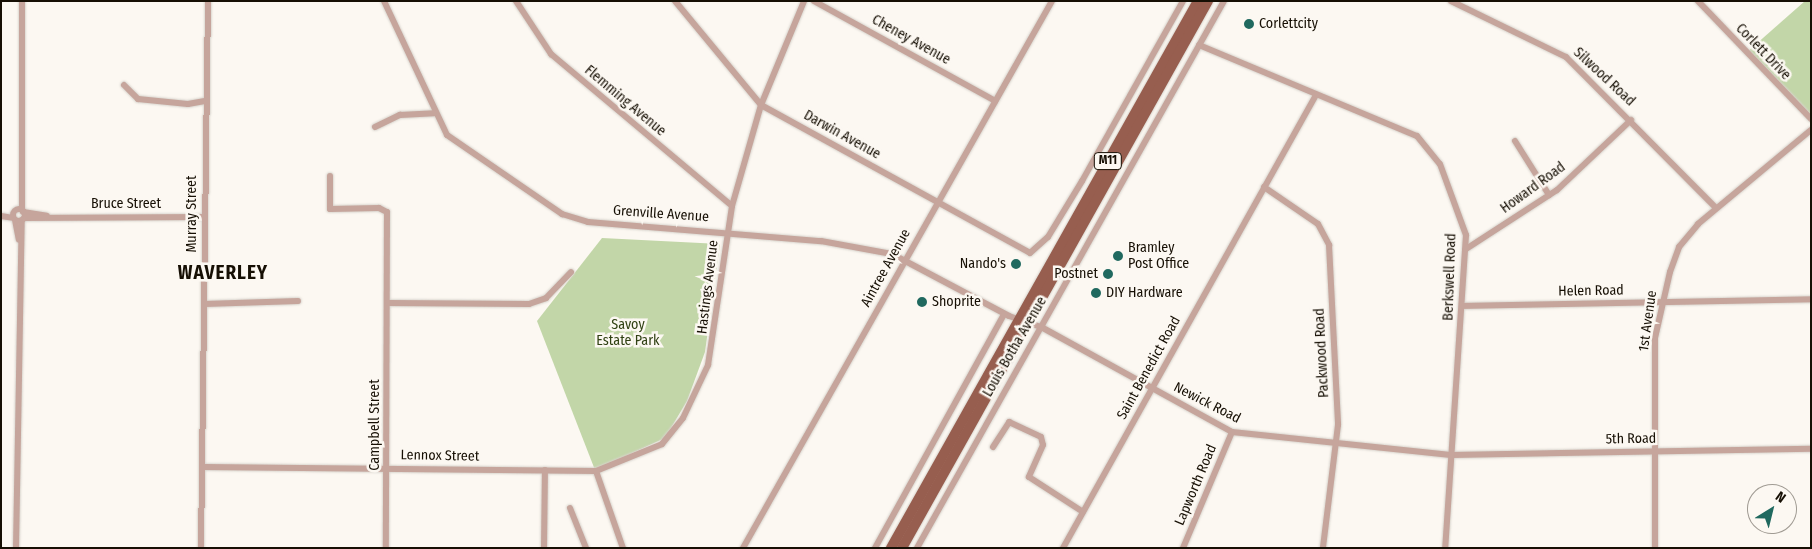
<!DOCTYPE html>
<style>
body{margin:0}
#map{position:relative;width:1812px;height:549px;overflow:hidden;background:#fcf8f2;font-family:"Fira Sans Condensed",sans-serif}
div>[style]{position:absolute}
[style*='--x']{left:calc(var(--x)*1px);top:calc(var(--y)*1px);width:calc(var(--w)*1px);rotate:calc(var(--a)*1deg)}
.green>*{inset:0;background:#c2d6a8}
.roads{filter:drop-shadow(0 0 1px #d7d3cc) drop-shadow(0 0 1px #d7d3cc)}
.street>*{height:6px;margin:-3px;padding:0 3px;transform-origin:3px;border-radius:3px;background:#c6a59c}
.street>.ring{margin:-3px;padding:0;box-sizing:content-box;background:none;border:6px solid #c6a59c;border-radius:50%}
.primary>*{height:10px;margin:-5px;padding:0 5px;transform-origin:5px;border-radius:5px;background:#975e4f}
.dots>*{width:14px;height:14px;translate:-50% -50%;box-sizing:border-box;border:2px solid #fcf8f2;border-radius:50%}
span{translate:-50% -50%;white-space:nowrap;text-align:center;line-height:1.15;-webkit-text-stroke:5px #fcf8f2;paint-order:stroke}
.shield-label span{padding:1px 4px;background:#fcf8f2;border:1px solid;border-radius:4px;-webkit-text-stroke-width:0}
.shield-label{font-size:12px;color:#160f04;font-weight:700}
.poi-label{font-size:14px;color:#160f04}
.left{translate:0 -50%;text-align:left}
.right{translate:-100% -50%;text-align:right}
.street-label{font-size:14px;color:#160f04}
.park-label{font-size:14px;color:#304113}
.district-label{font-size:19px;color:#160f04;font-weight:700;letter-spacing:1px}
.frame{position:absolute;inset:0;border:2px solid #160f04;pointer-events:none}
.north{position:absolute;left:1747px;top:484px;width:50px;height:50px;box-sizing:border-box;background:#fcf8f2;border:1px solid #a09b93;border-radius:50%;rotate:36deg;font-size:14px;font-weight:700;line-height:20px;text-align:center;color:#160f04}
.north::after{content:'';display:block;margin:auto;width:18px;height:22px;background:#20695f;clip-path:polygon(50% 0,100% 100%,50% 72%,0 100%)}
</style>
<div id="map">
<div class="green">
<div style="clip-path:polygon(1805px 1px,1811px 1px,1811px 119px,1746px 53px)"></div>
<div style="clip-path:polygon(602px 238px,720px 244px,705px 352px,687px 401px,665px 438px,595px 470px,537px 321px)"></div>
</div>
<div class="roads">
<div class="street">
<div style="--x:384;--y:1;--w:148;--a:64.8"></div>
<div style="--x:447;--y:135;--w:140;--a:34.5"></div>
<div style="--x:562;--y:214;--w:27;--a:17"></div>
<div style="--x:588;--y:222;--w:234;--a:4.7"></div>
<div style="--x:821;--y:241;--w:72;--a:10.4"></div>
<div style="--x:892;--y:254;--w:132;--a:27.9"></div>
<div style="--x:1009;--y:316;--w:36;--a:19"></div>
<div style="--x:1043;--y:328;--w:216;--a:28.8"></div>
<div style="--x:1232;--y:432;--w:220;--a:6"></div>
<div style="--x:1451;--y:455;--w:360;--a:-1"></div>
<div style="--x:516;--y:1;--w:64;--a:56.6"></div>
<div style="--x:551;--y:54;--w:236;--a:40"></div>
<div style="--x:675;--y:1;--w:135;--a:50.4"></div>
<div style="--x:761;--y:105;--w:307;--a:28.8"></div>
<div style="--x:1030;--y:253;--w:24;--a:-42"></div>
<div style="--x:1048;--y:237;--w:66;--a:-58.7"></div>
<div style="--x:1082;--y:181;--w:206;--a:-60.7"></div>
<div style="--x:814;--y:1;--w:207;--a:28.9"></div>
<div style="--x:1451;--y:1;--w:128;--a:26"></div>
<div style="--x:1566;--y:57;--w:211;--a:45.2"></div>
<div style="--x:1698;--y:1;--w:163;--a:46.2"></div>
<div style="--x:1199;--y:45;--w:236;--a:22.7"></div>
<div style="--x:1417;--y:136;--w:36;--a:51"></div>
<div style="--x:1440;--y:164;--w:76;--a:69.9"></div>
<div style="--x:1466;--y:235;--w:314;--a:93.8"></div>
<div style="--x:124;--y:85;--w:20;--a:45"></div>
<div style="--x:138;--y:99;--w:50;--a:5.7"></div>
<div style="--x:188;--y:104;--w:17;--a:-10"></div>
<div style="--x:375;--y:127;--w:28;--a:-26"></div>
<div style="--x:400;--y:115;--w:34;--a:-3"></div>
<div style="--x:1515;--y:141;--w:64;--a:57.8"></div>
<div style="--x:330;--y:176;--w:33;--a:90"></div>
<div style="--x:330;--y:209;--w:49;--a:-1.2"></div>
<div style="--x:379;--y:208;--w:9;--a:27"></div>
<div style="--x:387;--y:212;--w:336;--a:90.2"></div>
<div style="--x:1264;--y:187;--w:65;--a:34.4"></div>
<div style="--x:1318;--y:224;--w:24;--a:62"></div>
<div style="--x:1329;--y:245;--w:180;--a:87.1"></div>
<div style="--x:1338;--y:425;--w:124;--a:97"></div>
<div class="ring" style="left:13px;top:209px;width:6px;height:6px"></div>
<div style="--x:22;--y:210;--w:209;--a:-90"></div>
<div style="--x:23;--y:212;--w:24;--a:9"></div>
<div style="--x:1;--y:216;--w:12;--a:9"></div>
<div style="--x:24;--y:218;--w:181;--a:-0.3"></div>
<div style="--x:15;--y:220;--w:20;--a:79"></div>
<div style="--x:1466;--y:249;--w:108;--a:-33"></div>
<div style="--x:1557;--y:190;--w:102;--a:-43.4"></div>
<div style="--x:388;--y:303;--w:141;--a:0.4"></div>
<div style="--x:529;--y:304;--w:18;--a:-19"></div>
<div style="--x:546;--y:298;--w:36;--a:-46"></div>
<div style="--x:204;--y:304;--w:94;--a:-1.8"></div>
<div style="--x:1462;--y:306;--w:349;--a:-1.1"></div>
<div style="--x:993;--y:447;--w:30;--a:-57"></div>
<div style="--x:1009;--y:422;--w:35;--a:25"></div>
<div style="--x:1041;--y:437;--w:8;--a:76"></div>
<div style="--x:1043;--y:445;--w:35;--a:114"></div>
<div style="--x:1029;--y:477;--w:64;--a:32.9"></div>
<div style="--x:203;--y:467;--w:393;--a:0.6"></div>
<div style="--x:596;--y:471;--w:71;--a:-22.2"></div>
<div style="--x:662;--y:444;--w:33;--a:-51"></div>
<div style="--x:683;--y:418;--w:59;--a:-64.7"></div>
<div style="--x:708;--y:365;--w:161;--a:-81.4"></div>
<div style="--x:732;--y:206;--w:105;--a:-74"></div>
<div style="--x:761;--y:105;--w:113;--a:-67.5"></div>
<div style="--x:596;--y:471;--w:82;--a:70.7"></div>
<div style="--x:570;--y:508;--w:43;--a:68.2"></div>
<div style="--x:16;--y:548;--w:328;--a:-89"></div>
<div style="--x:201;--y:548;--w:547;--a:-89.27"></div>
<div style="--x:544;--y:548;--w:78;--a:-89.3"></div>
<div style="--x:743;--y:548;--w:628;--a:-60.54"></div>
<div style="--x:875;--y:548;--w:267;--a:-61.1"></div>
<div style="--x:917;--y:548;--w:627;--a:-60.7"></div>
<div style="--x:1063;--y:548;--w:519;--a:-60.82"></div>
<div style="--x:1183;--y:548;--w:126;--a:-67.1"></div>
<div style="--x:1655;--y:548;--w:210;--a:-90"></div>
<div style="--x:1655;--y:338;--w:68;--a:-77.2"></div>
<div style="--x:1670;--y:272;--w:27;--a:-70"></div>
<div style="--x:1679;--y:247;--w:30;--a:-50"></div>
<div style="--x:1698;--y:224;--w:147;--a:-39.8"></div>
</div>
<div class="primary">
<div style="--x:891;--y:548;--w:627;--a:-60.7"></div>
<div style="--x:902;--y:548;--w:627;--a:-60.78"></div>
</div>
</div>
<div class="dots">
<div style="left:1249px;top:24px;background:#20695f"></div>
<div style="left:1118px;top:256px;background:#20695f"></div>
<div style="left:1016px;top:264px;background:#20695f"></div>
<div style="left:1108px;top:274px;background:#20695f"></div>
<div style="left:1096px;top:293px;background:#20695f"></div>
<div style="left:922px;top:302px;background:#20695f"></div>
</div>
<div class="shield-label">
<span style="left:1108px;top:161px">M11</span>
</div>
<div class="poi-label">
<span class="left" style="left:1259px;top:24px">Corlettcity</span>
<span class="left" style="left:1128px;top:256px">Bramley<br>Post Office</span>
<span class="right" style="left:1006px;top:264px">Nando's</span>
<span class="right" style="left:1098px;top:274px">Postnet</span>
<span class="left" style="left:1106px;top:293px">DIY Hardware</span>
<span class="left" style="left:932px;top:302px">Shoprite</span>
</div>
<div class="street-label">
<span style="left:911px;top:40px;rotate:29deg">Cheney Avenue</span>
<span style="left:1763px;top:52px;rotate:46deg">Corlett Drive</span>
<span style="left:1604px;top:77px;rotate:43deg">Silwood Road</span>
<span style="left:625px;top:101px;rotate:40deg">Flemming Avenue</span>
<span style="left:842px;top:135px;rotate:29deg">Darwin Avenue</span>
<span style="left:1533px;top:188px;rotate:-36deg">Howard Road</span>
<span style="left:126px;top:204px">Bruce Street</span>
<span style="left:192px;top:214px;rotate:-90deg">Murray Street</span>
<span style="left:661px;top:214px;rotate:4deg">Grenville Avenue</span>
<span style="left:886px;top:268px;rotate:-61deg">Aintree Avenue</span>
<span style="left:1450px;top:277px;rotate:-88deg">Berkswell Road</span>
<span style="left:708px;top:287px;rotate:-83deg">Hastings Avenue</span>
<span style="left:1591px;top:291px;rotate:-1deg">Helen Road</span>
<span style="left:1648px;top:321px;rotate:-82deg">1st Avenue</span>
<span style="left:1015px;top:347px;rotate:-60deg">Louis Botha Avenue</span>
<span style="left:1322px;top:353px;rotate:-93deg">Packwood Road</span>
<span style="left:1149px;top:368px;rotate:-61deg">Saint Benedict Road</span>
<span style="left:1207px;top:403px;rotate:27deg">Newick Road</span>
<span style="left:375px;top:425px;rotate:-90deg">Campbell Street</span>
<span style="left:1631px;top:439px;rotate:-1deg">5th Road</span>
<span style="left:440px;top:456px;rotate:1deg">Lennox Street</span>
<span style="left:1196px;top:485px;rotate:-67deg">Lapworth Road</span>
</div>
<div class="park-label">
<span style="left:628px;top:333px">Savoy<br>Estate Park</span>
</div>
<div class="district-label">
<span style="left:223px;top:273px">WAVERLEY</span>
</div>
<div class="frame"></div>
<div class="north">N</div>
</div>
